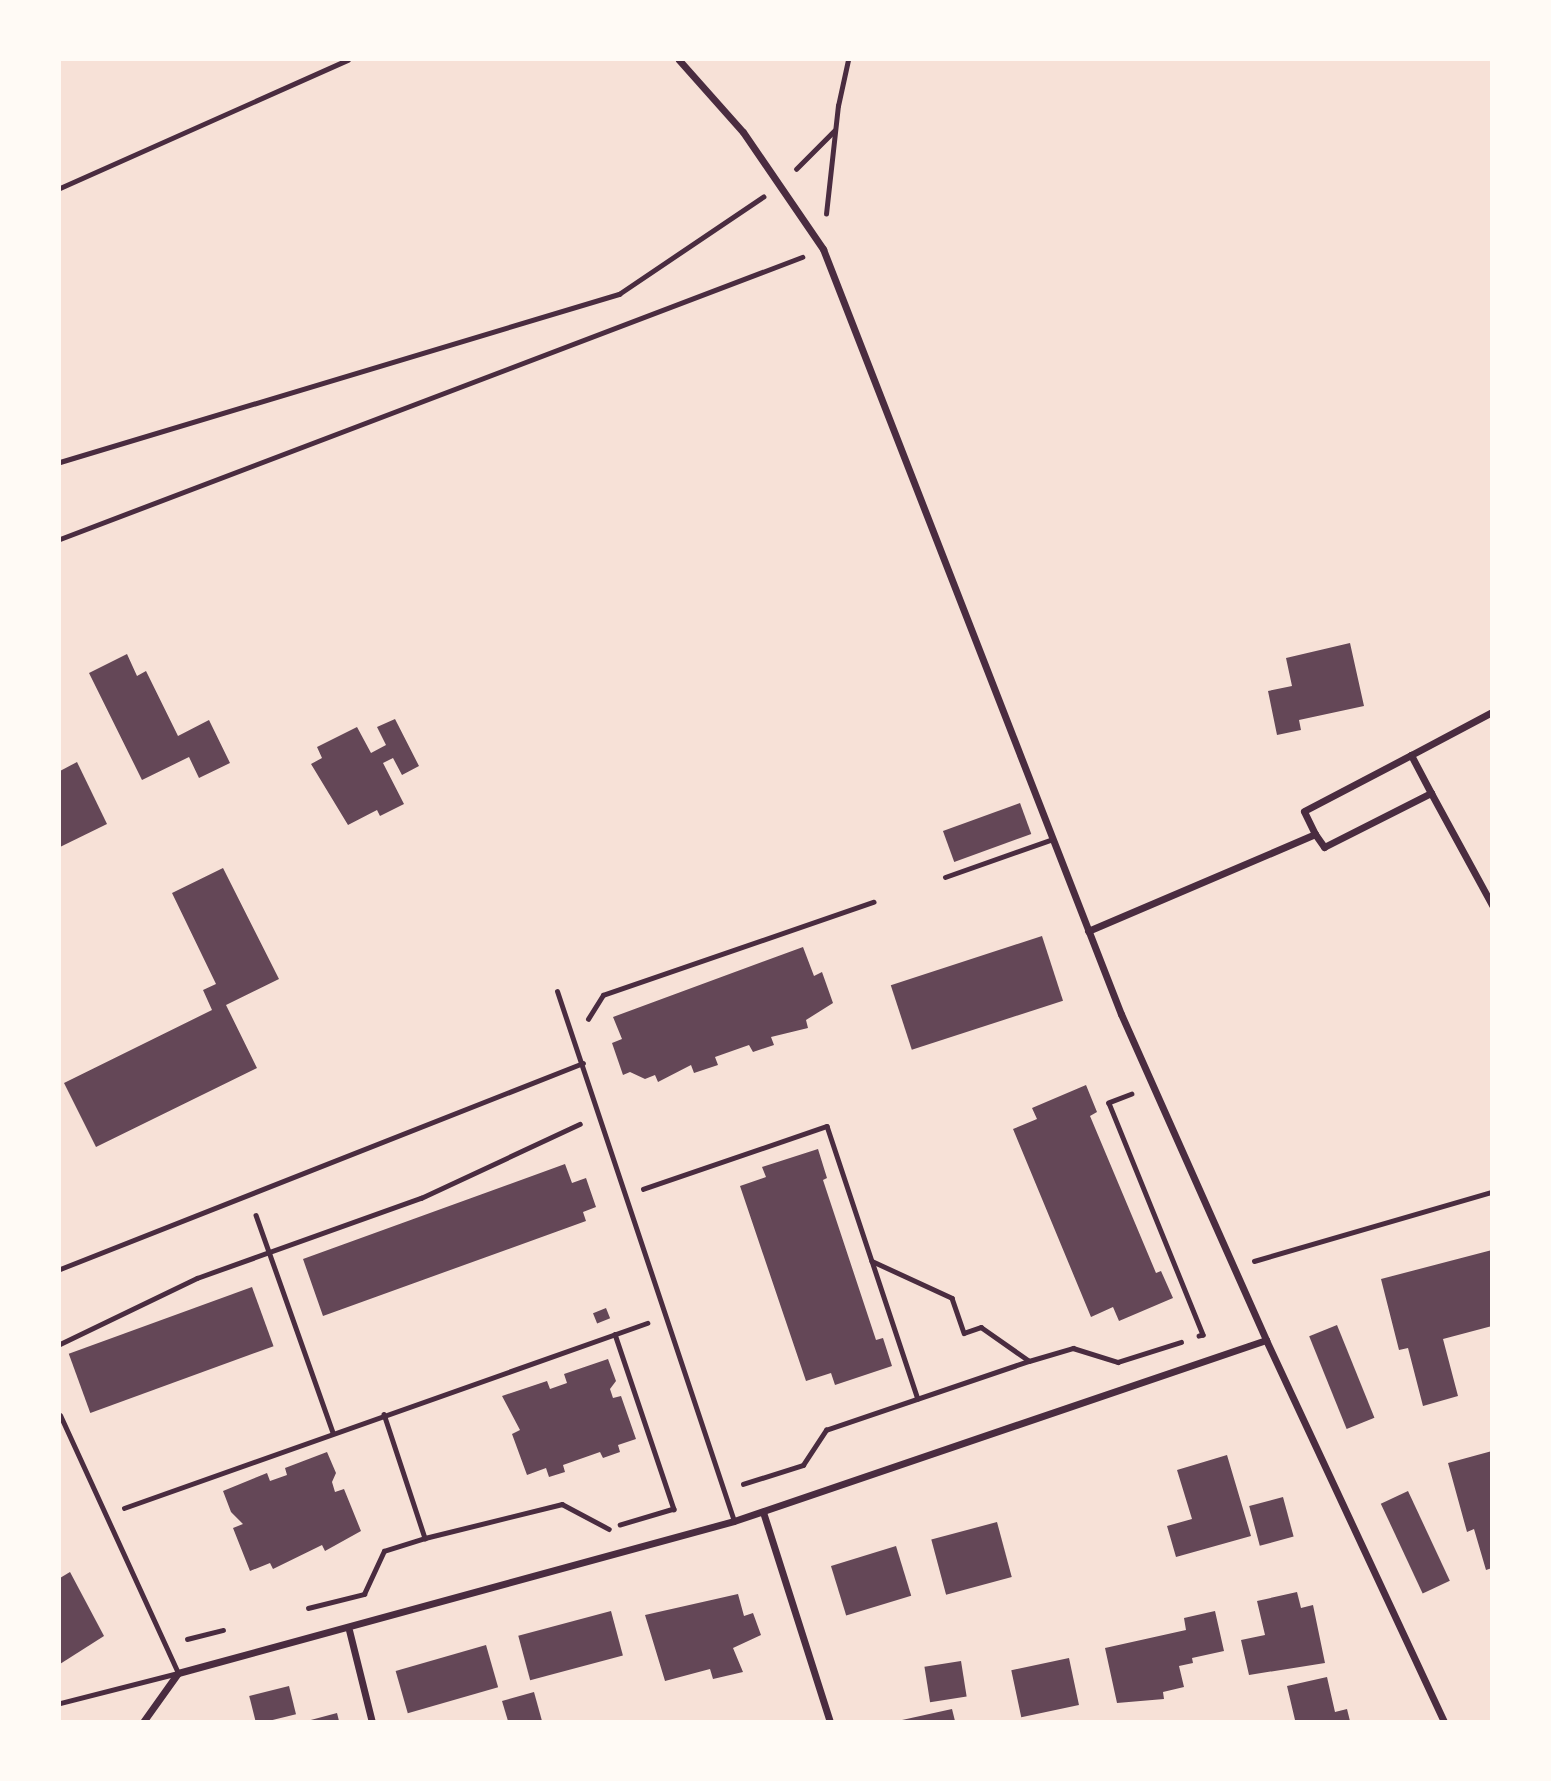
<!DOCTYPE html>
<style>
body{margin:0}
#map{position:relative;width:1551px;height:1781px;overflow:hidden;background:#f7e1d7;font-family:Jost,sans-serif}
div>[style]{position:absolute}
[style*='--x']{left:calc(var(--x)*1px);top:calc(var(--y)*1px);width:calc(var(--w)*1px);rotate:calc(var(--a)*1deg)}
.building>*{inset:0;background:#644757;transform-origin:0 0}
.path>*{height:4.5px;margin:-2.25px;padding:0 2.25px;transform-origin:2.25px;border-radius:2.25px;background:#4a2c40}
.service>*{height:5px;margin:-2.5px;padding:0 2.5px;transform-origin:2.5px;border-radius:2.5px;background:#4a2c40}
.minor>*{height:7px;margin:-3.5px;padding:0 3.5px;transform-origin:3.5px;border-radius:3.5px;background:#4a2c40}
span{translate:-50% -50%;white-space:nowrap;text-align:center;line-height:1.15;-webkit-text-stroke:6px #fffaf5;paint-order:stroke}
.frame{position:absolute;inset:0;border:61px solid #fffaf5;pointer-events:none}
</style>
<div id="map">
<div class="building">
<div style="clip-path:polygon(1350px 643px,1364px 706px,1299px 720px,1301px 730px,1277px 735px,1268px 691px,1292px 686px,1286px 658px)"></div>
<div style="clip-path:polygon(127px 654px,137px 676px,146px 671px,178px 736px,209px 720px,230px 763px,199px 778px,189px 757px,142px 780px,89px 673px)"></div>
<div style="clip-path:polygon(395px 719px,419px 766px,402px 775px,393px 758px,383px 763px,404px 804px,380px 816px,377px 810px,348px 825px,311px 764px,322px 758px,317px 747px,357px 727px,371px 753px,386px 745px,377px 727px)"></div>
<div style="clip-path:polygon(77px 762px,107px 824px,60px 847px,60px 771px)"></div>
<div style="left:1020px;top:803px;width:33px;height:82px;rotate:70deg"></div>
<div style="clip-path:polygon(223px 868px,279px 979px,226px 1005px,257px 1068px,96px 1147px,64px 1083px,212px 1010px,203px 990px,216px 984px,172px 893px)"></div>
<div style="left:1042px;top:936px;width:68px;height:159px;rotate:72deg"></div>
<div style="clip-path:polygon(803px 947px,814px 976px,822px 972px,833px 1003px,806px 1020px,808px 1028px,771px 1037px,774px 1045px,753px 1052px,749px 1045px,715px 1057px,718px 1065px,694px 1073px,691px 1065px,658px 1082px,655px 1075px,645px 1079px,630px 1072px,623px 1075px,612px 1043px,622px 1039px,613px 1017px)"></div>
<div style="clip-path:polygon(1086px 1085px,1097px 1112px,1090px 1116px,1156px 1273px,1161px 1271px,1173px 1298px,1119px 1321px,1113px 1307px,1091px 1317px,1013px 1129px,1037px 1119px,1032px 1108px)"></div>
<div style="clip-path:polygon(818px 1149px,827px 1178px,823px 1180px,876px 1340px,883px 1338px,892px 1366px,835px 1385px,831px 1373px,806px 1381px,740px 1186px,766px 1177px,762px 1167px)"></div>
<div style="clip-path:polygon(565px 1164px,572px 1183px,586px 1178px,596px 1207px,583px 1212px,586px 1221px,323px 1316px,303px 1259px)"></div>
<div style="clip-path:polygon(1492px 1250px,1492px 1326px,1443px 1339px,1458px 1396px,1423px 1406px,1408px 1348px,1399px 1350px,1381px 1279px)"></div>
<div style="left:252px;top:1287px;width:63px;height:195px;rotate:70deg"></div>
<div style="left:606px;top:1308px;width:11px;height:14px;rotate:68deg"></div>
<div style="left:1337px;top:1325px;width:100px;height:30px;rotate:68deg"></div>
<div style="clip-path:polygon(608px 1359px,616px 1381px,610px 1389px,613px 1398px,621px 1396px,636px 1439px,618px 1445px,620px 1452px,603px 1458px,600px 1452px,563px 1465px,565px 1472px,549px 1477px,546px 1468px,527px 1475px,512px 1434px,520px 1430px,502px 1396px,547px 1381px,550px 1389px,567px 1383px,564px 1374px)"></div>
<div style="clip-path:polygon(1492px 1451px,1492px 1568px,1486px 1570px,1474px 1529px,1467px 1532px,1448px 1463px)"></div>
<div style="clip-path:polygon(327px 1452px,336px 1473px,332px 1482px,335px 1492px,344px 1489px,361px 1531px,325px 1551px,322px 1545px,273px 1569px,270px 1563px,250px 1571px,233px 1528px,243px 1524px,231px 1512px,223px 1491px,267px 1473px,270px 1481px,287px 1475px,285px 1468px)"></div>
<div style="clip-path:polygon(1227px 1455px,1251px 1536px,1176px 1557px,1167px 1526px,1192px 1519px,1177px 1470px)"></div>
<div style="left:1408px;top:1491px;width:99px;height:30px;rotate:65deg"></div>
<div style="left:1283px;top:1497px;width:41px;height:35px;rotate:75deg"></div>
<div style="left:997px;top:1522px;width:57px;height:68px;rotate:75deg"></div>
<div style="left:896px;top:1546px;width:52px;height:68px;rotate:73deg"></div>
<div style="clip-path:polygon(70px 1572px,104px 1636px,60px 1664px,60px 1578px)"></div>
<div style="clip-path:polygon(1297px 1592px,1301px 1608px,1313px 1605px,1325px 1663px,1249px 1675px,1241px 1640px,1265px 1635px,1257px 1601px)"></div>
<div style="clip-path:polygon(738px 1594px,744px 1616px,753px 1613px,761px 1635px,733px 1648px,743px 1672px,713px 1679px,710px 1669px,665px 1681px,645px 1615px)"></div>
<div style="left:611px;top:1611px;width:46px;height:96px;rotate:75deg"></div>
<div style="clip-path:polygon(1215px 1611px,1224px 1651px,1192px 1658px,1193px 1663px,1179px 1666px,1184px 1687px,1163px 1692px,1164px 1699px,1117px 1703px,1105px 1648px,1186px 1630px,1184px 1618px)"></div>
<div style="left:486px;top:1645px;width:44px;height:94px;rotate:74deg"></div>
<div style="left:1069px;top:1658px;width:48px;height:59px;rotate:78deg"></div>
<div style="left:961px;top:1661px;width:36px;height:37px;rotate:81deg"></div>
<div style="clip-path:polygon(1327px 1677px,1335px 1712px,1347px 1709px,1350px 1721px,1295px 1720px,1287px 1686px)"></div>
<div style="left:289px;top:1686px;width:29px;height:41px;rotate:76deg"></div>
<div style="clip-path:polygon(534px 1692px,542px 1721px,508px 1721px,502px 1701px)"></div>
<div style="clip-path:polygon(952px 1709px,955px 1721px,902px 1721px,902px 1720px)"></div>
<div style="clip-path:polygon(337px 1713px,339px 1721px,307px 1721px)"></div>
</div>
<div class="path">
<div style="--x:796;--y:169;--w:54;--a:-45"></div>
<div style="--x:60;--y:188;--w:315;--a:-24"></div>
<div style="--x:826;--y:214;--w:109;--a:-83.7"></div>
<div style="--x:838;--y:106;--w:47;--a:-77.7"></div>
<div style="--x:60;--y:462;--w:584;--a:-16.73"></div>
<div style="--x:619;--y:294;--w:174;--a:-34"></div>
<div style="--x:60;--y:539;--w:794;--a:-20.81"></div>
<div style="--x:588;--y:1019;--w:28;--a:-58"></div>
<div style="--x:603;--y:995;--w:286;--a:-19"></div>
<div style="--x:1132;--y:1094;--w:25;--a:159"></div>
<div style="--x:1109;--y:1103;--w:250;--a:67.9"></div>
<div style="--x:1203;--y:1335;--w:4;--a:166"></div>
<div style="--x:643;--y:1189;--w:194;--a:-18.9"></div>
<div style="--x:827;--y:1126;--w:142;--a:71.6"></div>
<div style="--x:872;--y:1261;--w:88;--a:24.8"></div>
<div style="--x:952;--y:1298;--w:37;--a:71"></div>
<div style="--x:964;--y:1333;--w:18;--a:-19"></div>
<div style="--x:981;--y:1327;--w:57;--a:35.1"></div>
<div style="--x:256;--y:1215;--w:230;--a:70.5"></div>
<div style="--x:872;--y:1261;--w:145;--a:71.6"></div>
<div style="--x:1254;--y:1261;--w:248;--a:-16.2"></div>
<div style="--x:615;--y:1334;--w:185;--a:71.4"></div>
<div style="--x:674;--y:1509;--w:56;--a:163.5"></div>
<div style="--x:60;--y:1344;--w:152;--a:-25.7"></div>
<div style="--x:197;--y:1278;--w:238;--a:-19.7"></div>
<div style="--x:421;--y:1198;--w:175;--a:-25"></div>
<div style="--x:384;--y:1414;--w:131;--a:71.7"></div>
<div style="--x:743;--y:1484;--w:63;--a:-17.6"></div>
<div style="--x:803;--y:1465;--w:42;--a:-56.7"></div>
<div style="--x:826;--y:1430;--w:214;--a:-18.8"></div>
<div style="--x:1029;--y:1361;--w:46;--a:-16.5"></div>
<div style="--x:1073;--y:1348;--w:47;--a:17.3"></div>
<div style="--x:1118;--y:1362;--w:66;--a:-17.6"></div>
<div style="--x:124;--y:1508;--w:555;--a:-19.48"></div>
<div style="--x:308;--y:1608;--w:58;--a:-14"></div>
<div style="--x:364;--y:1594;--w:47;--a:-65.1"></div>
<div style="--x:384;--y:1551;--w:43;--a:-17.6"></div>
<div style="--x:425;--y:1538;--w:141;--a:-13.9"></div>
<div style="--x:562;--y:1504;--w:53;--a:28"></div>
<div style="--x:187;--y:1639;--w:37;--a:-14"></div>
</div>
<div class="service">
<div style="--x:945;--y:877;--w:114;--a:-19.4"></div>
<div style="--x:557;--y:991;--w:559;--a:71.53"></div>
<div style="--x:60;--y:1269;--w:562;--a:-21.5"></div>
<div style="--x:60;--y:1415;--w:284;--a:65.4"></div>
<div style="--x:178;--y:1673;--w:122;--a:165.7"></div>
</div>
<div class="minor">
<div style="--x:679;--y:60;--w:96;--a:48.4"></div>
<div style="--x:743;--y:132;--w:142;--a:55.6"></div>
<div style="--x:823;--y:249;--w:821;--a:68.72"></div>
<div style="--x:1121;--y:1014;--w:357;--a:66"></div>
<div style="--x:1266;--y:1340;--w:421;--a:65"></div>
<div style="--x:1431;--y:793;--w:128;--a:61.4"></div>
<div style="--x:1315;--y:834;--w:25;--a:-116"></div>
<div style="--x:1304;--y:811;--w:121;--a:-27.6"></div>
<div style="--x:1088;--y:931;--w:247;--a:-23.1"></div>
<div style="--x:1315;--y:834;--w:16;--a:55"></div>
<div style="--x:1324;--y:847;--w:120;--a:-26.8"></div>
<div style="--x:1431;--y:793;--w:43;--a:-117.8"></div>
<div style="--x:1411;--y:755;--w:92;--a:-28"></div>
<div style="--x:763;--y:1512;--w:220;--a:72.3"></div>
<div style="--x:349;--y:1630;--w:95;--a:76"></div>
<div style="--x:143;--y:1722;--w:60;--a:-54.5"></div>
<div style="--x:178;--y:1673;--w:576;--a:-15.29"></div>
<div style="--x:734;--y:1521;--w:562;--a:-18.79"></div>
</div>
<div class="frame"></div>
</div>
